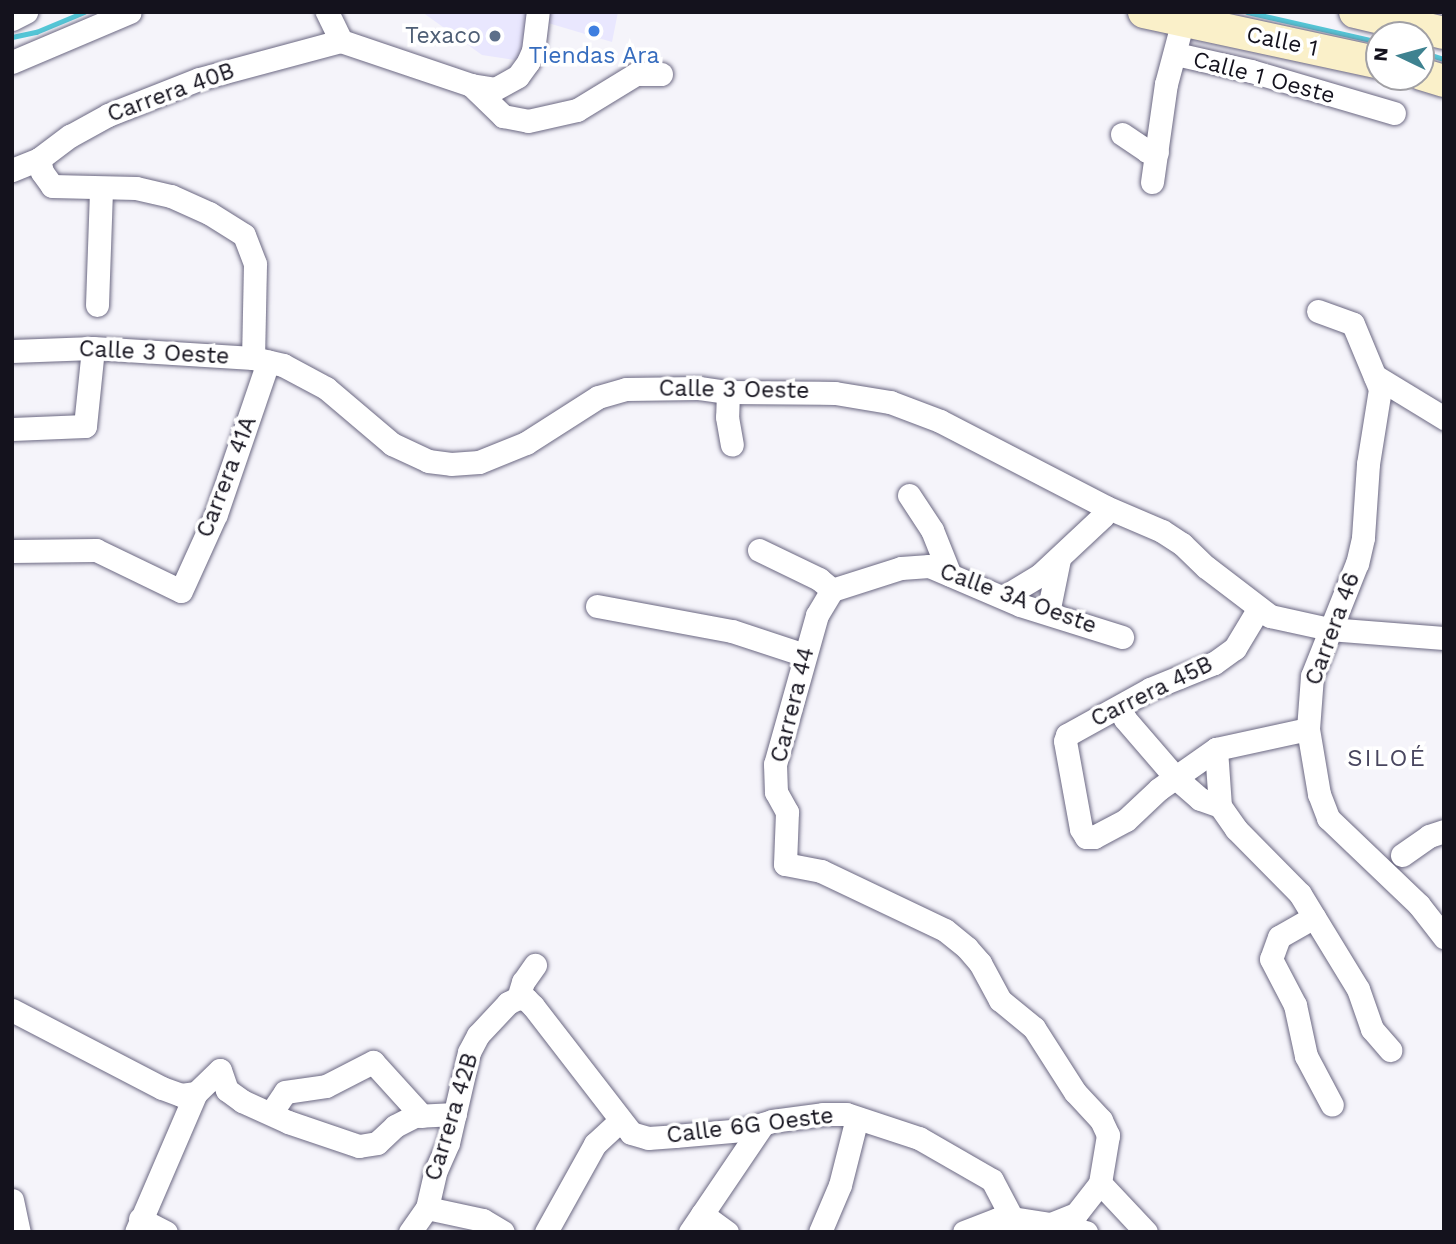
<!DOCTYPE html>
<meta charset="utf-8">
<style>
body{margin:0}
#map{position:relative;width:1456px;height:1244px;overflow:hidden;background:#f5f4fa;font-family:"Work Sans",sans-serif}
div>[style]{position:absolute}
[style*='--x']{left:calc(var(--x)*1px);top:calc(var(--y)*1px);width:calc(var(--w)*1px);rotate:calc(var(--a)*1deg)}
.built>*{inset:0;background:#e9e7fe}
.stream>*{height:5px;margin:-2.5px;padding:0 2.5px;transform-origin:2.5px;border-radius:2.5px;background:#54c6d6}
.roads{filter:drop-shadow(0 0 2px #6b6882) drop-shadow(0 0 2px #6b6882)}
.street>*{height:23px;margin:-11.5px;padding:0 11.5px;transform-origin:11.5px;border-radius:11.5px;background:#fff}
.secondary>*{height:32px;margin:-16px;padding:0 16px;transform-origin:16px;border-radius:16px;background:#faf0c9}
.dots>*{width:19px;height:19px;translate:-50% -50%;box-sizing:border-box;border:4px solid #fff;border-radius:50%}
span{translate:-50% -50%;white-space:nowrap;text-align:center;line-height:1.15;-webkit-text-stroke:7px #fff;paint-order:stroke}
.service-label{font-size:23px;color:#4e5e75}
.right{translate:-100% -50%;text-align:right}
.street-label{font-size:23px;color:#14121d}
.shop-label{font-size:23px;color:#366cbe}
.neighbourhood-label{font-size:24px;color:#49465f;letter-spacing:2px}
.frame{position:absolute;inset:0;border:14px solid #14121d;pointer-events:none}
.north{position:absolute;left:1365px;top:21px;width:70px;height:70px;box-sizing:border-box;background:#fff;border:2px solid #a1a0a5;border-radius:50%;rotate:275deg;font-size:19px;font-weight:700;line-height:28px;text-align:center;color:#14121d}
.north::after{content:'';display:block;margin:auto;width:24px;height:32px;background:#3e8290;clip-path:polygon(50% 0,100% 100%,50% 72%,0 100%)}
</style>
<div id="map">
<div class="built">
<div style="clip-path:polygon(422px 12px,618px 12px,612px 42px,538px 20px,528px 62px,482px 55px)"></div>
</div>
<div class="stream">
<div style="--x:1247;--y:12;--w:135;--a:12.8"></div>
<div style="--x:12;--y:37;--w:25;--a:-12"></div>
<div style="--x:36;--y:32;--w:52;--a:-22.6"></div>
<div style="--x:1421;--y:52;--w:24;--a:17"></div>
</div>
<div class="roads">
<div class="street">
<div style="--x:327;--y:12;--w:32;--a:64"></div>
<div style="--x:12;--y:19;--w:16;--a:-27"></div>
<div style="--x:1176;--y:54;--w:77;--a:12.8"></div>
<div style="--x:1251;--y:71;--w:149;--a:16.4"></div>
<div style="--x:12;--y:62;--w:128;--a:-23"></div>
<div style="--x:471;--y:85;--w:45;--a:44.1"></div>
<div style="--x:503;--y:116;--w:25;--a:11"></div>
<div style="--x:528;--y:121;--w:50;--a:-12.7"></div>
<div style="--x:577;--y:110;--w:69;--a:-31.4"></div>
<div style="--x:636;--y:74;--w:25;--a:0"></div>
<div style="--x:1122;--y:134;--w:30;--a:34"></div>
<div style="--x:1147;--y:151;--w:10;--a:6"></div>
<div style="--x:39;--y:159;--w:13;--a:77"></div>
<div style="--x:42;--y:172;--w:17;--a:54"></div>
<div style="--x:52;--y:186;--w:84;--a:1.4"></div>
<div style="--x:136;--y:188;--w:36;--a:13"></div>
<div style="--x:171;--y:196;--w:42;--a:24.1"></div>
<div style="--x:209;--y:213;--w:41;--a:32.2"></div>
<div style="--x:244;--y:235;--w:31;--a:69"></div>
<div style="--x:255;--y:264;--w:94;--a:91.2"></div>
<div style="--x:12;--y:170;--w:29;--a:-22"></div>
<div style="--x:39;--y:159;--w:39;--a:-37"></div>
<div style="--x:70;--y:136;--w:43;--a:-28.9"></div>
<div style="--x:108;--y:115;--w:98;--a:-21.6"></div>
<div style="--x:199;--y:79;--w:147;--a:-15"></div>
<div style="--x:341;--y:41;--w:137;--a:18.7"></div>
<div style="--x:471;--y:85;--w:24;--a:9"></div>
<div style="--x:495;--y:89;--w:26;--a:-29"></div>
<div style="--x:518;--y:76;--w:17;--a:-54"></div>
<div style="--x:528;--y:62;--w:12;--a:-66"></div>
<div style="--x:533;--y:51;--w:39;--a:-83"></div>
<div style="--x:1152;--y:182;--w:99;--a:-81.9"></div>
<div style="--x:1166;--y:84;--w:66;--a:-75.1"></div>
<div style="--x:97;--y:305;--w:117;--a:-88"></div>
<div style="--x:1318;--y:311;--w:37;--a:20"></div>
<div style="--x:1353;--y:324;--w:70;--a:67.4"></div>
<div style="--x:1380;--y:389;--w:76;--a:99.1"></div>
<div style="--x:1368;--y:464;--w:74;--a:93.9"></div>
<div style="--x:1363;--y:538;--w:26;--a:103"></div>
<div style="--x:1357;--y:563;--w:122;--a:111.7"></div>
<div style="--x:1312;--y:676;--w:53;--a:94.3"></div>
<div style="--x:1308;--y:729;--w:66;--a:80.4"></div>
<div style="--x:1319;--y:794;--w:26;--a:69"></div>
<div style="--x:1328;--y:818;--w:126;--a:43.7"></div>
<div style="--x:1419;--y:905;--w:41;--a:52"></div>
<div style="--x:12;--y:351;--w:81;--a:-2.1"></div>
<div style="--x:93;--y:348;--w:160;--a:3.6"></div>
<div style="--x:253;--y:358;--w:31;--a:13"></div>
<div style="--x:283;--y:365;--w:49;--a:28.1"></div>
<div style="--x:326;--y:388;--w:87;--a:40.3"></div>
<div style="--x:392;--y:444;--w:40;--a:25"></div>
<div style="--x:428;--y:461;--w:23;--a:7"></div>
<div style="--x:451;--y:464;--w:28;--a:-4"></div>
<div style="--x:479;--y:462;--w:51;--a:-22"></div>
<div style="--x:526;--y:443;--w:85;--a:-32.6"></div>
<div style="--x:598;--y:397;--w:29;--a:-16"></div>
<div style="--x:626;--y:389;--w:73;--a:-0.8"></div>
<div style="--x:699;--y:388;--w:29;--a:8"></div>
<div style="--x:728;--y:392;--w:107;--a:0.5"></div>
<div style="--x:835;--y:393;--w:56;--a:9.3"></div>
<div style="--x:890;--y:402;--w:53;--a:20.8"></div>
<div style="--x:940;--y:421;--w:187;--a:27.4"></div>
<div style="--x:1106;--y:507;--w:61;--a:23.2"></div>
<div style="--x:1162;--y:531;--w:24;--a:33"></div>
<div style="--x:1182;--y:544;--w:33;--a:44"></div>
<div style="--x:1206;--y:567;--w:81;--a:37.4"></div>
<div style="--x:1270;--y:616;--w:60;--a:12.4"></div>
<div style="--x:1329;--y:629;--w:115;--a:4.5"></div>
<div style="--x:1375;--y:376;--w:81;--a:31.3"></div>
<div style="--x:728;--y:392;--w:25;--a:92"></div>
<div style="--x:727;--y:417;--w:28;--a:80"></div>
<div style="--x:12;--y:429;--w:73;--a:-2.4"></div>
<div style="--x:85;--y:426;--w:78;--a:-84.1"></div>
<div style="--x:909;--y:495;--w:42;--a:56.7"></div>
<div style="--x:932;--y:530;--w:48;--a:68.2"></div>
<div style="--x:759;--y:550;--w:67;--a:25.8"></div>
<div style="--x:819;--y:579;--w:17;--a:40"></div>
<div style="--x:832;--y:590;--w:72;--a:-17.7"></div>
<div style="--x:901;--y:568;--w:28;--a:-4"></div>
<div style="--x:929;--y:566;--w:99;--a:23.2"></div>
<div style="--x:1020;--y:605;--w:107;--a:17.4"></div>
<div style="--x:12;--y:551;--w:84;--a:-0.7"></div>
<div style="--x:96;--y:550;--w:94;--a:25.8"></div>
<div style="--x:181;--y:591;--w:85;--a:-65.6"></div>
<div style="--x:216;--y:514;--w:161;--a:-71.1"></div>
<div style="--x:832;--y:590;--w:29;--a:121"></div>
<div style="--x:817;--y:615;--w:155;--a:105.7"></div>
<div style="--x:775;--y:764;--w:28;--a:88"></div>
<div style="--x:776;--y:792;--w:23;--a:61"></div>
<div style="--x:787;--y:812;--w:52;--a:92.2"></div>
<div style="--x:785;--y:864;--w:37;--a:11"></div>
<div style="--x:821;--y:871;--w:137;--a:25.4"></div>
<div style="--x:945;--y:930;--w:28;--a:39"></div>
<div style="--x:967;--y:948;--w:20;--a:49"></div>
<div style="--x:980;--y:963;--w:42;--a:61.6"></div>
<div style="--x:1000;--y:1000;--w:44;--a:39.5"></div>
<div style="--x:1034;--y:1028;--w:76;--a:57.4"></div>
<div style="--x:1075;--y:1092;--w:38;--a:47"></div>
<div style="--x:1101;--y:1120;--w:17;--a:65"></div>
<div style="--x:1108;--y:1135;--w:49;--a:99.5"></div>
<div style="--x:1100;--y:1183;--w:67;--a:46.8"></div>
<div style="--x:1005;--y:596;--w:41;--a:-31"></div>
<div style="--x:1040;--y:575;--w:86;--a:-43.1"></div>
<div style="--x:1103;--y:516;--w:9;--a:-72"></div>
<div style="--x:597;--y:606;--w:137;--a:10.5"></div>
<div style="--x:732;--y:631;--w:77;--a:18.2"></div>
<div style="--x:1259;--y:608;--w:47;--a:121"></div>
<div style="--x:1235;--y:648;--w:26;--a:144"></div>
<div style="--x:1214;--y:663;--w:69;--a:157.9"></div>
<div style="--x:1150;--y:689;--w:95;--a:151"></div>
<div style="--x:1067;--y:735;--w:6;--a:108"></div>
<div style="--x:1065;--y:741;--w:89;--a:79.7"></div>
<div style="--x:1081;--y:829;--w:9;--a:58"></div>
<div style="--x:1086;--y:837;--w:8;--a:0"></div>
<div style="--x:1094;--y:837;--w:36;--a:-28"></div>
<div style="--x:1126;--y:820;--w:45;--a:-43.2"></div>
<div style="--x:1159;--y:789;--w:70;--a:-35.1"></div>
<div style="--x:1216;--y:749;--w:94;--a:-12.3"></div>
<div style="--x:1048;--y:613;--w:55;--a:-78.5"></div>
<div style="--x:1119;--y:707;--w:13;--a:63"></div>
<div style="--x:1125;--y:719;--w:78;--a:49.2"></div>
<div style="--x:1176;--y:778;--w:32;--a:41"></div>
<div style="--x:1200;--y:799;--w:21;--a:19"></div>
<div style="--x:1220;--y:806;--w:28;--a:55"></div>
<div style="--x:1236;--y:829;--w:91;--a:45.4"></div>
<div style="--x:1300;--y:894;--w:111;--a:58.6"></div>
<div style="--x:1358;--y:989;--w:42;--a:70.7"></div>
<div style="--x:1372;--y:1029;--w:28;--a:49"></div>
<div style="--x:1216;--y:749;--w:57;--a:86"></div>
<div style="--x:1402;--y:855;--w:33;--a:-35"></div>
<div style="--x:1429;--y:836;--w:16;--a:-18"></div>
<div style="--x:1314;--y:917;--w:40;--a:150.3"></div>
<div style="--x:1279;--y:937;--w:23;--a:110"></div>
<div style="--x:1271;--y:959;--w:52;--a:62.4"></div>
<div style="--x:1295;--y:1005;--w:52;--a:77.8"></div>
<div style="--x:1306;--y:1056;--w:55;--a:62"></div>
<div style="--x:518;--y:998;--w:8;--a:7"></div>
<div style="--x:526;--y:999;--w:10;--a:45"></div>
<div style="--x:533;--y:1006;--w:160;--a:52.3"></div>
<div style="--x:631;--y:1133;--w:18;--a:16"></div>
<div style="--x:648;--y:1138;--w:27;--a:-4"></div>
<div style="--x:675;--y:1136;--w:68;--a:-5"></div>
<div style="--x:743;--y:1130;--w:30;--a:-17"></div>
<div style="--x:772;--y:1121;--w:51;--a:-7.8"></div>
<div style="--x:823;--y:1114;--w:23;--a:0"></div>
<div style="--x:846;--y:1114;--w:77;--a:18.2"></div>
<div style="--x:919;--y:1138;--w:84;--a:29.9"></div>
<div style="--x:992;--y:1180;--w:43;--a:62.2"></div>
<div style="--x:12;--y:1010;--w:169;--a:27.5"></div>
<div style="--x:162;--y:1088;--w:20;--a:20"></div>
<div style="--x:181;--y:1095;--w:15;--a:-8"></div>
<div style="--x:271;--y:1113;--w:25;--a:-56"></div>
<div style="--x:285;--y:1092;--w:41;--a:-8.3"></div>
<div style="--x:326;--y:1086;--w:53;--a:-27.1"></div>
<div style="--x:373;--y:1062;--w:73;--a:47.8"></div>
<div style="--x:12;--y:1200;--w:33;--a:78"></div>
<div style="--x:427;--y:1208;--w:57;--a:12.1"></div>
<div style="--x:483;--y:1220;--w:23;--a:31"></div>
<div style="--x:702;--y:1214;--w:31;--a:36"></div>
<div style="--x:140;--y:1219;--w:29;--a:27"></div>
<div style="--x:1051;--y:1224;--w:36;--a:13"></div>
<div style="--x:136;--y:1232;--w:151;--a:-66.7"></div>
<div style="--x:196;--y:1093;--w:33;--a:-44"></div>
<div style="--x:220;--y:1070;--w:21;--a:71"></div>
<div style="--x:227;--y:1090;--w:19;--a:36"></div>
<div style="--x:242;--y:1101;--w:51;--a:24.5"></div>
<div style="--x:288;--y:1122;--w:75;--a:18.7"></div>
<div style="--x:359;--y:1146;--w:18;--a:-9"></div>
<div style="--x:377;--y:1143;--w:25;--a:-43"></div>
<div style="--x:395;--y:1126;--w:22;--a:-27"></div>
<div style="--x:415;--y:1116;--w:40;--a:-2.9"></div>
<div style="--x:410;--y:1232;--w:29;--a:-55"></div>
<div style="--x:427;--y:1208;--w:39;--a:-77"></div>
<div style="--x:436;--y:1170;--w:30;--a:-66"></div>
<div style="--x:448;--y:1143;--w:93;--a:-77"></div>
<div style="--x:469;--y:1052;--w:19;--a:-62"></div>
<div style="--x:478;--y:1035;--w:44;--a:-46.8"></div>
<div style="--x:508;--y:1003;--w:11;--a:-27"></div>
<div style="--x:518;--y:998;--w:17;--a:-73"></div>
<div style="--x:523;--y:982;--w:21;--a:-55"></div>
<div style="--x:546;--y:1232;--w:101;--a:-60.9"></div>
<div style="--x:595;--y:1144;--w:34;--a:-43"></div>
<div style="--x:690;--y:1232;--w:130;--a:-55.9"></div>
<div style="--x:820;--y:1232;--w:51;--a:-66.9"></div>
<div style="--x:840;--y:1185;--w:69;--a:-75.8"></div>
<div style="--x:964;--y:1232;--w:36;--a:-21"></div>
<div style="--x:998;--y:1219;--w:14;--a:-4"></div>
<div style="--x:1012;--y:1218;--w:39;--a:9"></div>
<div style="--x:1051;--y:1224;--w:27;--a:-22"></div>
<div style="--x:1076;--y:1214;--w:39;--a:-52"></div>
</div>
<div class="secondary">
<div style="--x:1144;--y:12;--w:240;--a:12.2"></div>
<div style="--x:1355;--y:12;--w:91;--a:13.3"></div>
<div style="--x:1421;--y:74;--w:24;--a:17"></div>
</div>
</div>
<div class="dots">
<div style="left:594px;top:31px;background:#3f7fe0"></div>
<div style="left:495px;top:36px;background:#5c6f8a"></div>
</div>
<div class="service-label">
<span class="right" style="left:481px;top:36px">Texaco</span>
</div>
<div class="street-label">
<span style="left:1282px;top:42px;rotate:12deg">Calle 1</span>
<span style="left:1264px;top:78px;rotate:15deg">Calle 1 Oeste</span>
<span style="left:171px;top:93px;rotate:-20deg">Carrera 40B</span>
<span style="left:154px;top:353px;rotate:3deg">Calle 3 Oeste</span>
<span style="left:734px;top:390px;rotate:1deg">Calle 3 Oeste</span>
<span style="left:227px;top:477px;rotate:-69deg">Carrera 41A</span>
<span style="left:1018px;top:599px;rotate:20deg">Calle 3A Oeste</span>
<span style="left:1333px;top:629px;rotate:-70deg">Carrera 46</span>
<span style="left:1152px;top:692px;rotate:-26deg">Carrera 45B</span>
<span style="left:793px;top:705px;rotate:-76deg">Carrera 44</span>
<span style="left:452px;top:1117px;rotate:-73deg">Carrera 42B</span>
<span style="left:750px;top:1126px;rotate:-7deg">Calle 6G Oeste</span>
</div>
<div class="shop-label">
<span style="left:594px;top:56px">Tiendas Ara</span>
</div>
<div class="neighbourhood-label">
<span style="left:1387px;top:759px">SILOÉ</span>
</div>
<div class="frame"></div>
<div class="north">N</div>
</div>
